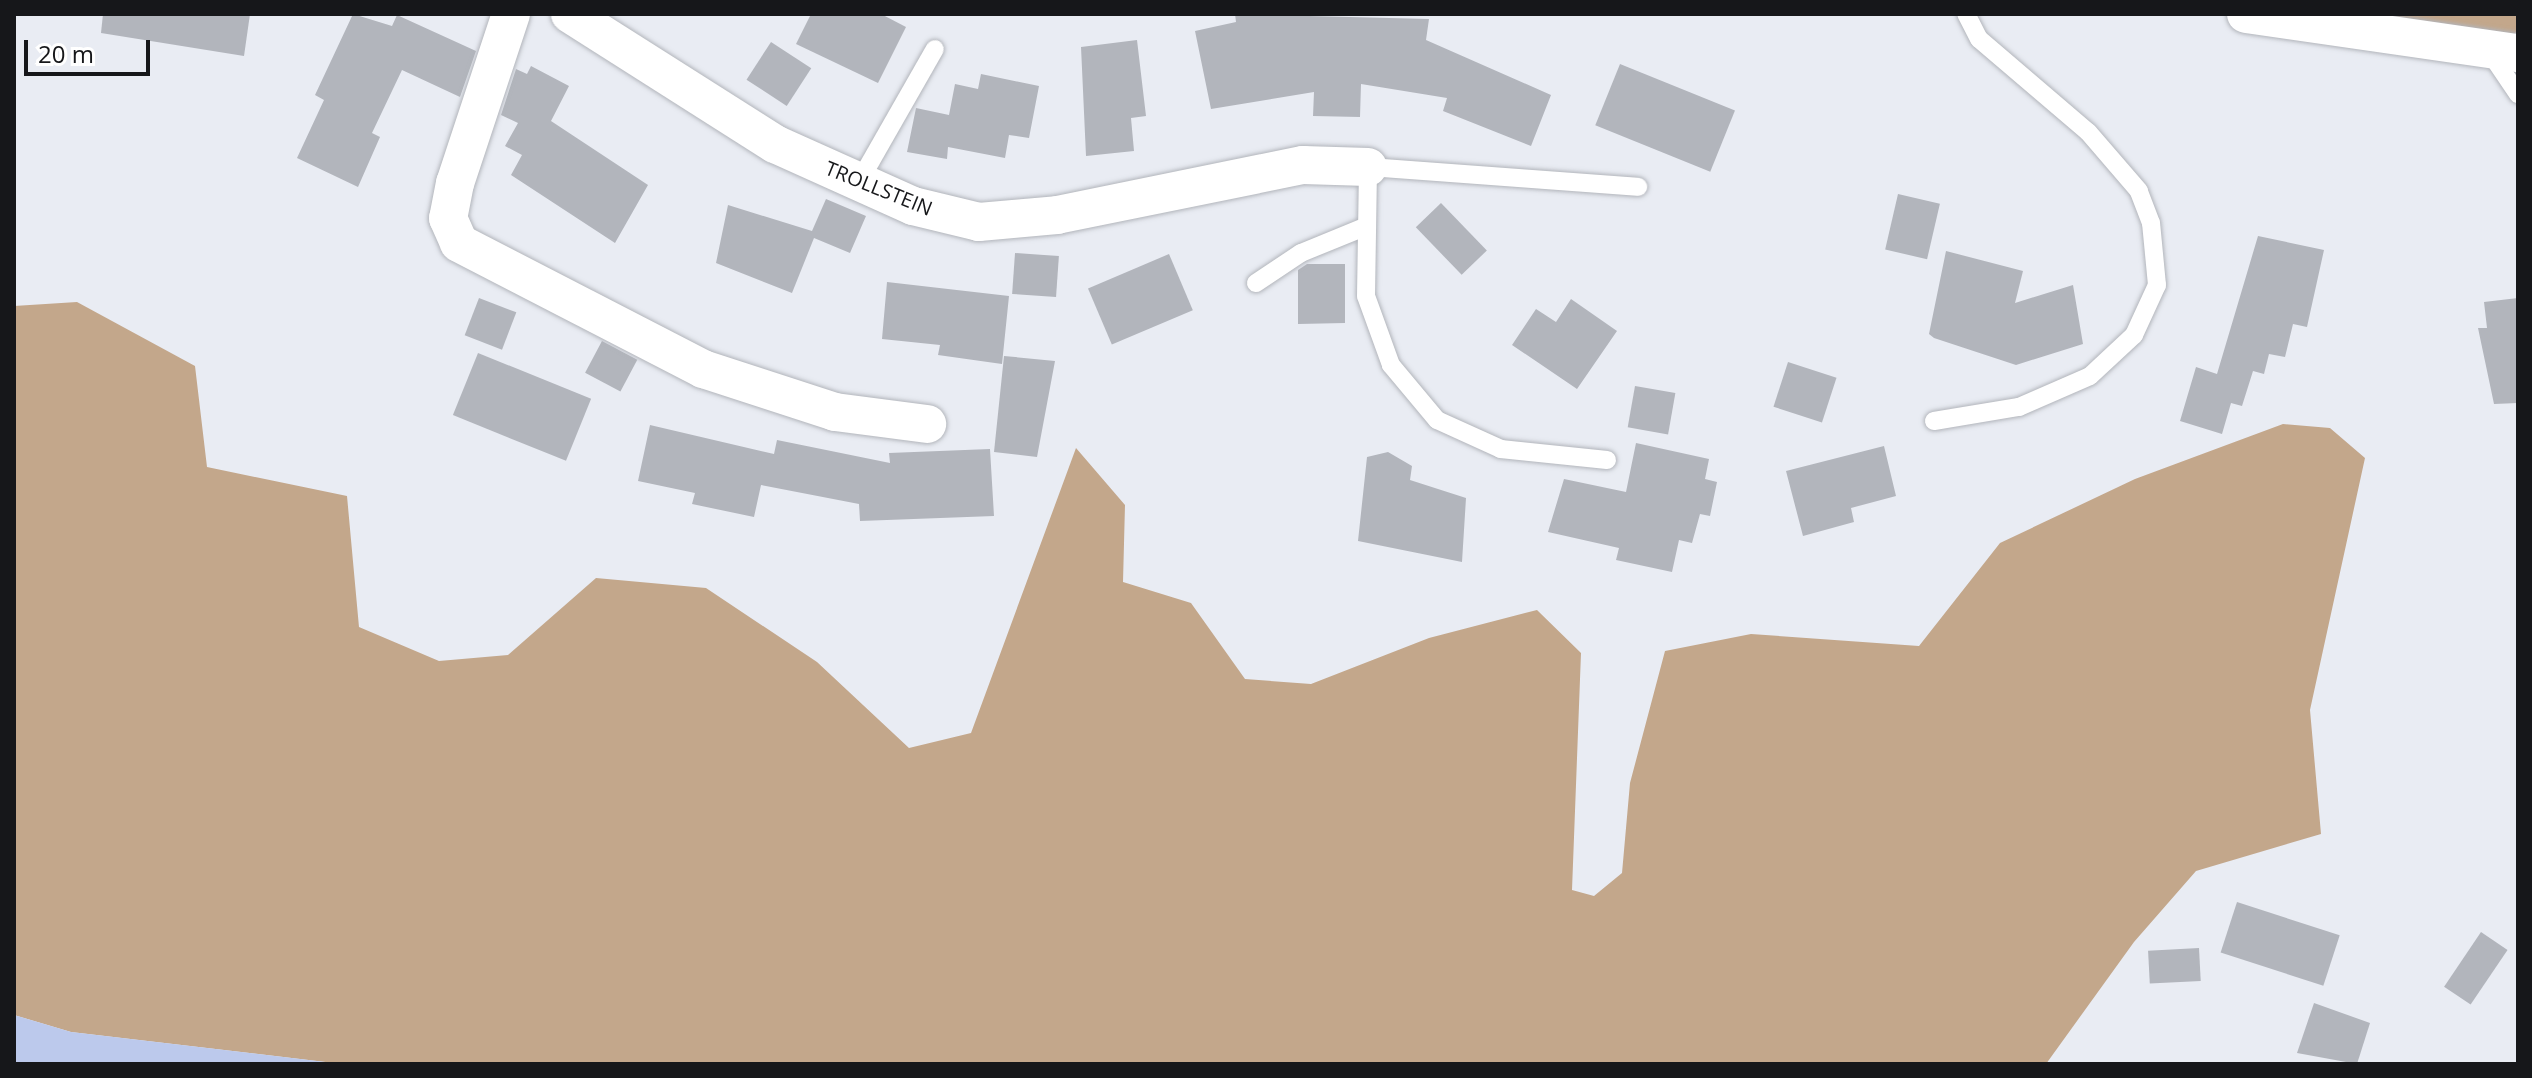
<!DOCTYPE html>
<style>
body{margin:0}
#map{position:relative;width:2532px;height:1078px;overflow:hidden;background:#e9ecf3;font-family:"Open Sans",sans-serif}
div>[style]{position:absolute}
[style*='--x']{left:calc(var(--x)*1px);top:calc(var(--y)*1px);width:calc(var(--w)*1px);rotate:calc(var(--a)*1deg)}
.forest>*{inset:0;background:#c3a78b}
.water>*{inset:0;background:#bcc9ec}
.building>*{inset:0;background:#b2b5bc;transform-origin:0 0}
.roads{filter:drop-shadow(0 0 2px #b2b5bb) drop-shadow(0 0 2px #b2b5bb)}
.service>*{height:18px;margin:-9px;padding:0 9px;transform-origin:9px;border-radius:9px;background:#fff}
.minor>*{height:38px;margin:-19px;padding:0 19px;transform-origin:19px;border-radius:19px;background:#fff}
span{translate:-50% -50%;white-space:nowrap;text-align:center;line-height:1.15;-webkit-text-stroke:6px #fff;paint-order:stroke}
.street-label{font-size:20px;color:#16171a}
.frame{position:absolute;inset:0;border:16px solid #16171a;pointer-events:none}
.scale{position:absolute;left:24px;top:40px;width:126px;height:36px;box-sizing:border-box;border:4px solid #16171a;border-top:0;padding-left:10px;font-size:24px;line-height:28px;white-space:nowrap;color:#16171a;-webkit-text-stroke:6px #fff;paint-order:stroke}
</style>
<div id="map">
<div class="forest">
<div style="clip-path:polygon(2313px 14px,2518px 14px,2518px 30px,2506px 43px)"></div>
<div style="clip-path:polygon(77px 302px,195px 366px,207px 467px,347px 496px,359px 627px,439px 661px,508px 655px,596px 578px,706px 588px,817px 662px,909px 748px,971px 733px,1076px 448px,1125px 505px,1123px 582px,1191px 603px,1245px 679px,1311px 684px,1429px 638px,1537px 610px,1581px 653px,1572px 890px,1594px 896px,1622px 873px,1630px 783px,1665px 651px,1751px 634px,1919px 646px,2000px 543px,2135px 479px,2283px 424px,2330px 428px,2365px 458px,2310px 710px,2321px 834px,2196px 871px,2134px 942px,2046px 1064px,342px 1064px,71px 1032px,14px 1015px,14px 306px)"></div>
</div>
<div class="water">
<div style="clip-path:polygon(14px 1015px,71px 1032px,342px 1064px,14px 1064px)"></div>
</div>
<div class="building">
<div style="clip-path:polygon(103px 14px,250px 14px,244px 56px,101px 33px)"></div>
<div style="clip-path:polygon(353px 14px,392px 26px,397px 15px,476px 51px,460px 97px,402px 70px,372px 133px,380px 137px,358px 187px,297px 158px,324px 100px,315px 95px)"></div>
<div style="clip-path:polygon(811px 14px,881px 14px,906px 27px,878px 83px,796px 44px)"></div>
<div style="clip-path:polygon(1235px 14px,1429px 19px,1426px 40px,1551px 95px,1531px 146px,1443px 111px,1447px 98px,1361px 84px,1360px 117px,1313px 116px,1314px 92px,1211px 109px,1195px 31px,1236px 22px)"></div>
<div style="clip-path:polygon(1137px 40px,1146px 116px,1131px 118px,1134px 151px,1086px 156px,1081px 47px)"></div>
<div style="left:771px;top:42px;width:48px;height:45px;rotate:33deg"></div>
<div style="left:1620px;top:64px;width:124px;height:66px;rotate:22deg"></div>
<div style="clip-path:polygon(531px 66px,569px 86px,551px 121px,648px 185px,615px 243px,511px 175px,522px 155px,505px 146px,518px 123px,501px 115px,516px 69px,527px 74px)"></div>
<div style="clip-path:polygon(981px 74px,1039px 86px,1029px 138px,1009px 135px,1005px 158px,948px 147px,947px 159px,907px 152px,916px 108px,949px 115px,955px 84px,978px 89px)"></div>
<div style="left:1898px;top:194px;width:43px;height:57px;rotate:13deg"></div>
<div style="clip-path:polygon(826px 199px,866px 216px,850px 253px,814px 238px,792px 293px,716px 263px,728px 205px,812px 231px)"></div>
<div style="left:1441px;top:203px;width:66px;height:35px;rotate:46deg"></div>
<div style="clip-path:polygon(2258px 236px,2324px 250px,2307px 327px,2293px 324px,2285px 357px,2269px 354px,2264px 374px,2253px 371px,2242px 406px,2231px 403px,2222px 434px,2180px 421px,2196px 367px,2217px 374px)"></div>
<div style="clip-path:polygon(1946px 251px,2023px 271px,2015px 303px,2073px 285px,2083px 344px,2016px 365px,1934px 338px,1929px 334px)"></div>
<div style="left:1015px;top:253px;width:44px;height:41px;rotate:4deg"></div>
<div style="left:1169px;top:254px;width:61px;height:88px;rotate:67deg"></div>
<div style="clip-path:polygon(1307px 264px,1345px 264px,1345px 323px,1298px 324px,1298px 270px)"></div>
<div style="clip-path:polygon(887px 282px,1009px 296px,1002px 364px,938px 355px,940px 345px,882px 339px)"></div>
<div style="left:479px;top:298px;width:40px;height:40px;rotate:21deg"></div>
<div style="clip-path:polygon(2518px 298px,2518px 403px,2494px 404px,2478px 328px,2487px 328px,2484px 302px)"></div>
<div style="clip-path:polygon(1571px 299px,1617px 331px,1577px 389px,1512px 345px,1536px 309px,1556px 322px)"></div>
<div style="left:602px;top:341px;width:40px;height:36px;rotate:28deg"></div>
<div style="left:478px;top:353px;width:122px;height:67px;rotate:22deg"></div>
<div style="clip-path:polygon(1004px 356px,1055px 361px,1037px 457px,994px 452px)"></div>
<div style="left:1788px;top:362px;width:51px;height:47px;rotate:18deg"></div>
<div style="left:1635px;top:386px;width:41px;height:42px;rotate:10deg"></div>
<div style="clip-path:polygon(650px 425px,774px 454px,777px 440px,890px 463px,889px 453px,990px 449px,994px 516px,860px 521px,859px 504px,761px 485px,754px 517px,692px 504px,695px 493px,638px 481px)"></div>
<div style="clip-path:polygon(1636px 443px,1709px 459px,1705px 479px,1717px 482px,1710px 516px,1700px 514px,1692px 543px,1679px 540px,1672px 572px,1616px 560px,1619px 548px,1548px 532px,1564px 479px,1626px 492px)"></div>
<div style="clip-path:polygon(1884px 446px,1896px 496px,1851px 508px,1854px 522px,1803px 536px,1786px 471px)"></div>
<div style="clip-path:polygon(1388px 452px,1412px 466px,1410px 480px,1466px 498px,1462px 562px,1358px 541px,1367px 457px)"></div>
<div style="left:2237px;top:902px;width:108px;height:53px;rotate:18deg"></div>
<div style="left:2481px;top:932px;width:32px;height:66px;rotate:34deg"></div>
<div style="left:2199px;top:948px;width:33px;height:51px;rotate:87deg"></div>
<div style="clip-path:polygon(2314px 1003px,2370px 1023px,2357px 1064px,2297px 1053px)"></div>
</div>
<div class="roads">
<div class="service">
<div style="--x:2486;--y:47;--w:57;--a:55.8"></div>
<div style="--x:859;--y:182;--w:153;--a:-60.3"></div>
<div style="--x:1256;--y:283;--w:54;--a:-33.7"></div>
<div style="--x:1301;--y:253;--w:71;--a:-22.2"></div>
<div style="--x:1934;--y:421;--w:86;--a:-9.4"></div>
<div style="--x:2019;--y:407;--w:77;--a:-23.6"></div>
<div style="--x:2090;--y:376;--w:60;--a:-43"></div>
<div style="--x:2134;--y:335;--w:55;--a:-65.3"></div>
<div style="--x:2157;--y:285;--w:62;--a:-95.5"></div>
<div style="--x:2151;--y:223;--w:34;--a:-111"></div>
<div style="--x:2139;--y:191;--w:78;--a:-130.8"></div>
<div style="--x:2088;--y:132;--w:143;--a:-139.5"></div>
<div style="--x:1979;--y:39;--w:28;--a:-117"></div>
<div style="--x:1607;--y:460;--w:107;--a:-174.1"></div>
<div style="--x:1501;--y:449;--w:70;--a:-155.6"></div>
<div style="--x:1437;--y:420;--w:72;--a:-129.9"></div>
<div style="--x:1391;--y:365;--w:73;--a:-109.9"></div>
<div style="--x:1366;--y:296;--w:129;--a:-89.1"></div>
<div style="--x:1368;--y:167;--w:271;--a:4.2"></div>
</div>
<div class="minor">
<div style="--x:511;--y:14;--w:178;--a:108.3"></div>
<div style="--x:455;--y:183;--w:36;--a:101"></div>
<div style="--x:448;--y:218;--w:27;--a:66"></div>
<div style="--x:459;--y:243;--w:275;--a:27.3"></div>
<div style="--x:703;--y:369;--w:139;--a:18"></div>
<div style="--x:835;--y:412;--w:93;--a:7.4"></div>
<div style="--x:570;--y:14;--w:243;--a:32.4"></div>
<div style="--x:775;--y:144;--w:151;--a:24.2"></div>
<div style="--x:913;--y:206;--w:68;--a:13.6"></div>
<div style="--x:979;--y:222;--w:78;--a:-5.1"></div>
<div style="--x:1057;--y:215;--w:251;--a:-11.5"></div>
<div style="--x:1303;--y:165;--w:65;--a:1.8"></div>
<div style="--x:2246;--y:14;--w:275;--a:8.2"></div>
</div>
</div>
<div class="street-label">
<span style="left:879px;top:188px;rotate:22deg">TROLLSTEIN</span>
</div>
<div class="frame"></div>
<div class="scale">20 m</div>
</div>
